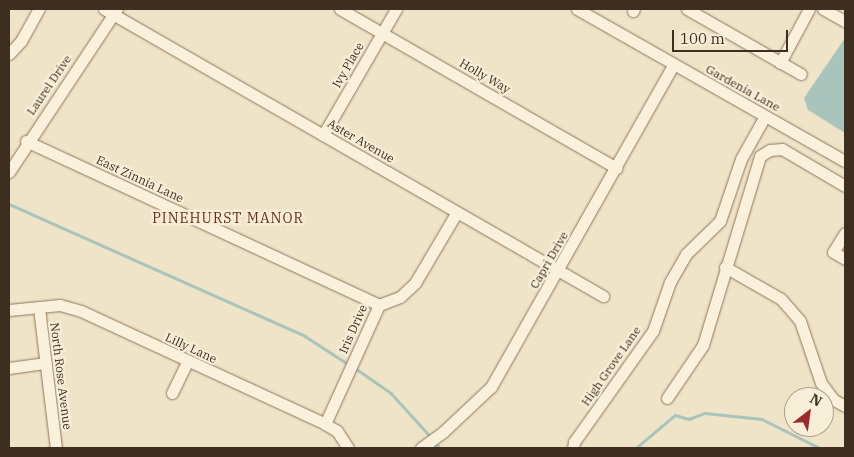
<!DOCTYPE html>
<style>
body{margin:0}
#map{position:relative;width:854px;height:457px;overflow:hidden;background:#f0e4c8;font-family:"IBM Plex Serif",serif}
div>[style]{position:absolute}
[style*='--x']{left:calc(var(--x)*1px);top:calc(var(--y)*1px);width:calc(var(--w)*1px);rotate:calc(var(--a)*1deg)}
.water>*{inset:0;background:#a9c4bc}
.stream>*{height:2.5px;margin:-1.25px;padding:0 1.25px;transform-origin:1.25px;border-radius:1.25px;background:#a9c4bc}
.roads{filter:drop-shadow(0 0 1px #8d765c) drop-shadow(0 0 1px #8d765c)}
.minor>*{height:11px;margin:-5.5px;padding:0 5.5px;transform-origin:5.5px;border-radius:5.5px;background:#faf1dc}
span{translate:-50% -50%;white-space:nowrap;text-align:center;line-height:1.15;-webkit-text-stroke:4.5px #f7eed8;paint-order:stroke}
.street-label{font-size:12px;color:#3d2e20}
.neighbourhood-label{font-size:14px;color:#6b2e1e;letter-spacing:1px}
.frame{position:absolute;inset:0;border:10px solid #3d2e20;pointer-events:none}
.north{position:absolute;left:784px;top:387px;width:50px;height:50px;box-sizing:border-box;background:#f7eed8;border:1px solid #ada18e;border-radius:50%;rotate:30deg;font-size:14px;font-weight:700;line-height:20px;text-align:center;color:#3d2e20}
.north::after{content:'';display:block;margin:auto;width:18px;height:22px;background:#9e2a2b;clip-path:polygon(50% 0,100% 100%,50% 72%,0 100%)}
.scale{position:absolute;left:672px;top:30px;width:116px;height:22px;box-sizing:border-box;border:2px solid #3d2e20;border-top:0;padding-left:6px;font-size:15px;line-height:18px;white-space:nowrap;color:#3d2e20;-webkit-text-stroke:4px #f7eed8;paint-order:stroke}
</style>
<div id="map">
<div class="water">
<div style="clip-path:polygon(845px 38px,845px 133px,808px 110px,804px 98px)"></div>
</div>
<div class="stream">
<div style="--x:9;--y:204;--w:324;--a:24"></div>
<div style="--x:305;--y:336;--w:51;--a:33.1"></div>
<div style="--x:355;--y:368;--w:44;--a:34.8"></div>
<div style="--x:391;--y:393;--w:58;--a:47.8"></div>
<div style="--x:435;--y:442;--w:8;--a:50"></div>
<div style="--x:636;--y:448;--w:51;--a:-40.2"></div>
<div style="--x:675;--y:415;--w:15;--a:16"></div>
<div style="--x:689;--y:419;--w:17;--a:-21"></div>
<div style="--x:705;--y:413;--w:57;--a:6"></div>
<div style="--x:762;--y:419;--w:65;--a:26.6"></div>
</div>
<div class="roads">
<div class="minor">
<div style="--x:104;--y:9;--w:576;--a:29.91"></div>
<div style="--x:340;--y:9;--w:319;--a:29.9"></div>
<div style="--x:577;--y:9;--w:308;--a:29.6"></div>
<div style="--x:687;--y:9;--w:131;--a:29.7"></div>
<div style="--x:823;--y:9;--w:25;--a:29"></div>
<div style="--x:633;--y:11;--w:2;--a:-63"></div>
<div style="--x:9;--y:54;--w:18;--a:-47"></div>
<div style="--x:21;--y:41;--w:37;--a:-61"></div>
<div style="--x:780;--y:63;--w:61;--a:-61.8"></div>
<div style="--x:323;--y:135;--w:146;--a:-59.9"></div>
<div style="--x:26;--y:141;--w:389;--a:24.9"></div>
<div style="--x:9;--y:172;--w:196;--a:-56.5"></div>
<div style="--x:845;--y:233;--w:22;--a:122"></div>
<div style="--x:833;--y:252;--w:14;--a:30"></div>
<div style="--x:725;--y:267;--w:64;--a:29.7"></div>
<div style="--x:781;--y:299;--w:29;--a:49"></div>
<div style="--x:800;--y:321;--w:65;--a:71.3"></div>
<div style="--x:821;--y:383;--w:21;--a:53"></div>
<div style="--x:834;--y:400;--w:13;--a:29"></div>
<div style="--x:39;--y:308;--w:141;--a:83.1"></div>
<div style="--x:9;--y:310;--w:51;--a:-5.6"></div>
<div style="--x:60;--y:305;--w:22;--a:16"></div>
<div style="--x:81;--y:311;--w:269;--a:24.8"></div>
<div style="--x:325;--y:424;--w:14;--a:30"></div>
<div style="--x:337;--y:431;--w:20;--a:57"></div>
<div style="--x:9;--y:368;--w:37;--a:-8"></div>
<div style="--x:172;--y:393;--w:34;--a:-64"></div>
<div style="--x:667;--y:398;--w:64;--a:-55.8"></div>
<div style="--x:703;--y:345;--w:197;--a:-73.2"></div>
<div style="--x:760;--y:156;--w:12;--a:-31"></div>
<div style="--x:770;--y:150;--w:12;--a:-5"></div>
<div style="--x:782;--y:149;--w:73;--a:30.4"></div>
<div style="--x:325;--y:424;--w:131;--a:-65.6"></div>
<div style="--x:379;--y:305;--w:22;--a:-21"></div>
<div style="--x:400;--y:297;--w:21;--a:-43"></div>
<div style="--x:415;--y:283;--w:82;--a:-59.4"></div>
<div style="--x:421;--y:448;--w:27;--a:-36"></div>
<div style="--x:443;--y:432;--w:66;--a:-43.2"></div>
<div style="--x:491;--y:387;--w:370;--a:-60.5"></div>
<div style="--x:573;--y:448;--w:6;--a:-81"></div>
<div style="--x:574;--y:442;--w:136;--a:-54.6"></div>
<div style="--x:653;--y:331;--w:52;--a:-70.9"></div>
<div style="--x:670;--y:282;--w:32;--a:-60"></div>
<div style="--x:686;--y:254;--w:47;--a:-44.1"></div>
<div style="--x:720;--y:221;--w:65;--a:-71.3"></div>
<div style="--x:741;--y:159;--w:49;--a:-60.8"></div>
</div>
</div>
<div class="street-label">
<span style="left:348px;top:65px;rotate:-60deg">Ivy Place</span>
<span style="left:485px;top:76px;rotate:30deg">Holly Way</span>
<span style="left:49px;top:85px;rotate:-56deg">Laurel Drive</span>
<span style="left:743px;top:88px;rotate:29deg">Gardenia Lane</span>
<span style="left:361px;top:141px;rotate:30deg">Aster Avenue</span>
<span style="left:140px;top:179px;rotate:25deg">East Zinnia Lane</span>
<span style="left:549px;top:260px;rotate:-60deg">Capri Drive</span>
<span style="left:353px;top:329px;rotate:-66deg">Iris Drive</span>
<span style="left:191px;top:348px;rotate:25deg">Lilly Lane</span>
<span style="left:611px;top:366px;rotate:-55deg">High Grove Lane</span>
<span style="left:61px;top:376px;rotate:83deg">North Rose Avenue</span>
</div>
<div class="neighbourhood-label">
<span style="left:228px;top:218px">PINEHURST MANOR</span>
</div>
<div class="frame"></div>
<div class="north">N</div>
<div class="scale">100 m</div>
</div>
